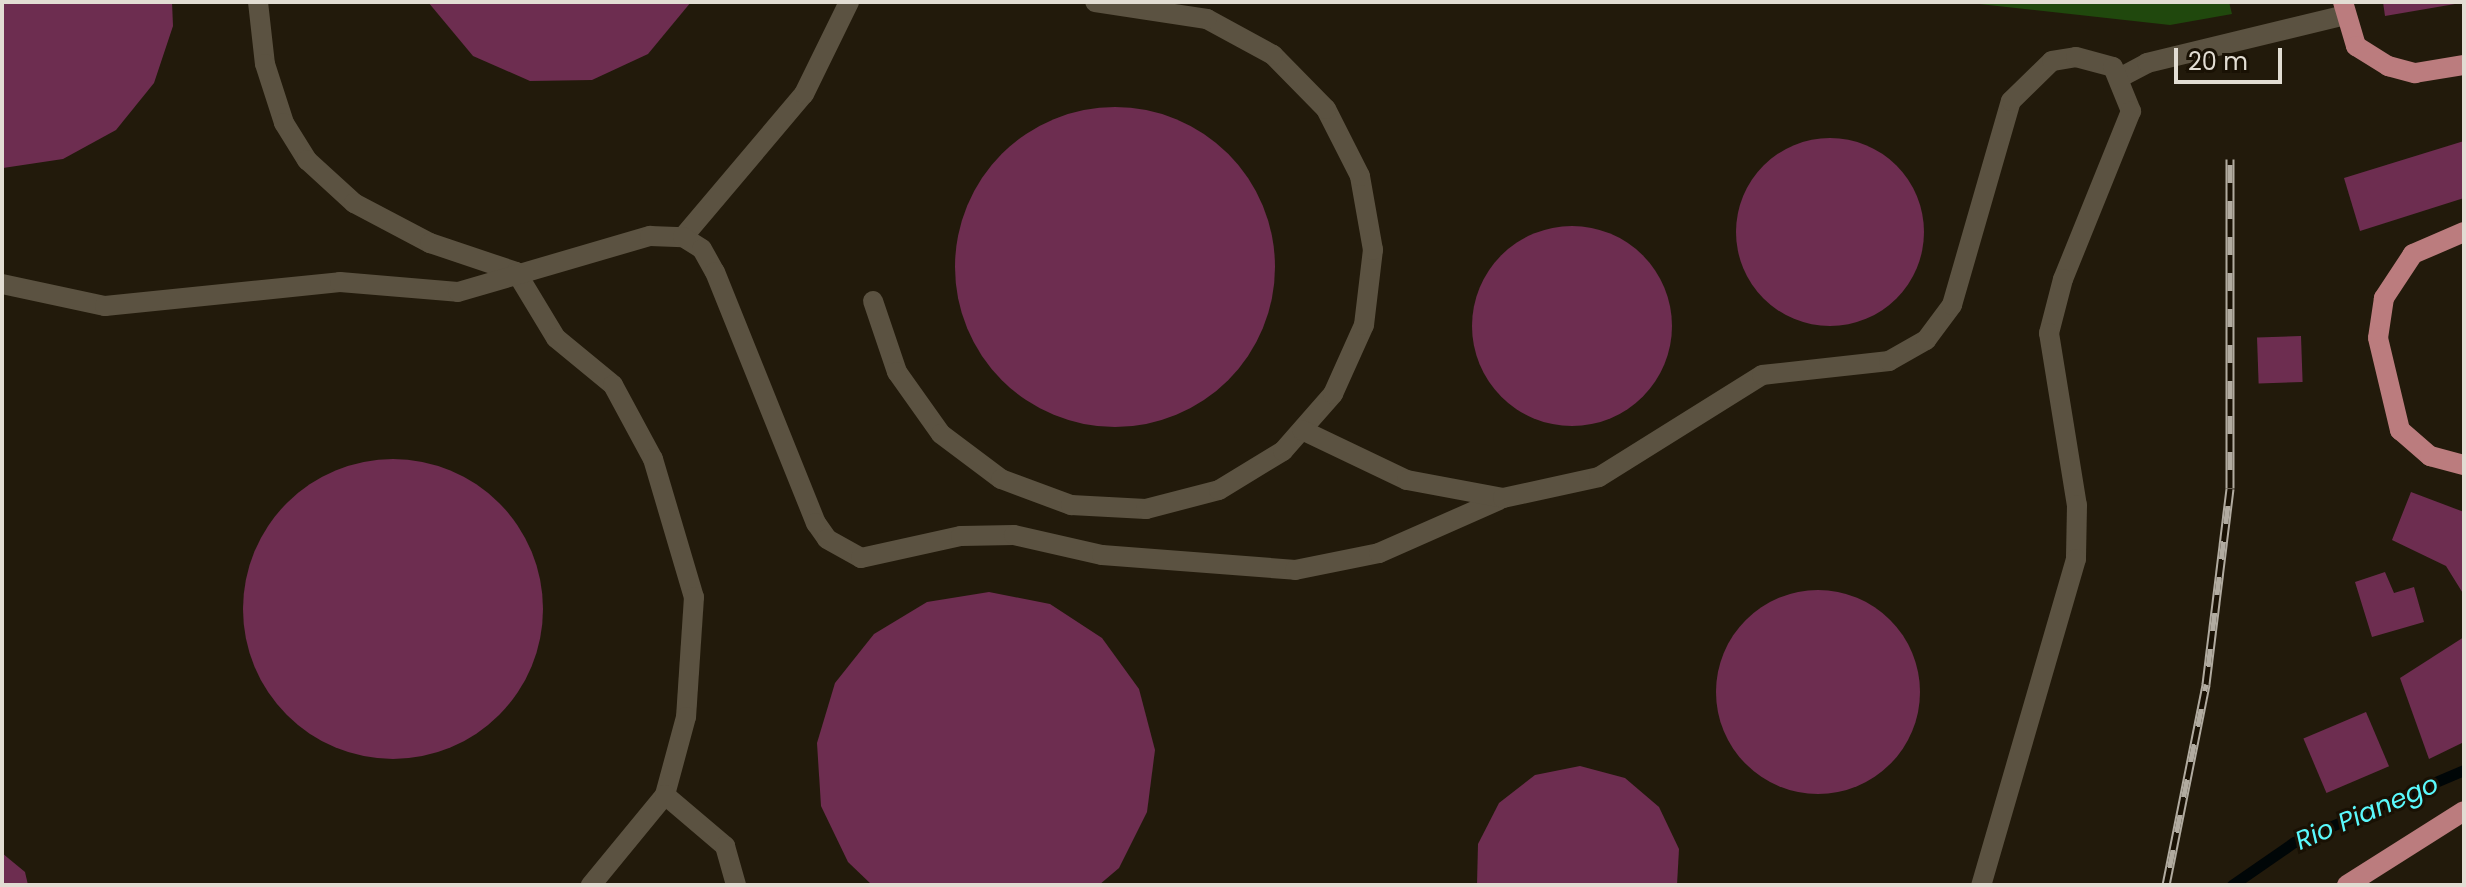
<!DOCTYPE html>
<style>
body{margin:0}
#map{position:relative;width:2466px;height:887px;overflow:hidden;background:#221a0b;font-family:Poppins,sans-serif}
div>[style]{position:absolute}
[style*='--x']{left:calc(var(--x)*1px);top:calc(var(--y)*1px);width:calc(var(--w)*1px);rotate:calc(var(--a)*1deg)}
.green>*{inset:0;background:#20480d}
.stream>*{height:11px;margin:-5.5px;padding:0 5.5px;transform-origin:5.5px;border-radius:5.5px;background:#000607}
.building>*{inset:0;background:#6d2d50;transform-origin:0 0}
.round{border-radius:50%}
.minor>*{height:20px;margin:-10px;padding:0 10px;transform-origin:10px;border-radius:10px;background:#5b5241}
.major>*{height:20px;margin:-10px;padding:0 10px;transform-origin:10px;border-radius:10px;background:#bb7c7e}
.rail>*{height:9px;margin-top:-4.5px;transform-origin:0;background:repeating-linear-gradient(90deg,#191104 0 18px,#b1aba0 0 36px);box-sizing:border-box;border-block:2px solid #b1aba0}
span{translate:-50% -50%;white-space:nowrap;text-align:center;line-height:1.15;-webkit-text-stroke:6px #191104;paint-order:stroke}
.water-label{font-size:26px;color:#5af9fd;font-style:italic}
.frame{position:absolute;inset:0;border:4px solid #e2ddd3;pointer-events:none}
.scale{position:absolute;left:2174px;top:48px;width:108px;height:36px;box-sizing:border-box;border:4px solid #e2ddd3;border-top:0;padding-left:10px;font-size:24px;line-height:28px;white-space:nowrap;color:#e2ddd3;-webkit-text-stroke:6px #191104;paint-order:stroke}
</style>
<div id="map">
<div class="green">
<div style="clip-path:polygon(1961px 2px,2229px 2px,2232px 14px,2170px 25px)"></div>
</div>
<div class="stream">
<div style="--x:2232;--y:885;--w:75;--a:-34.7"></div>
<div style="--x:2294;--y:842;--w:185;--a:-23"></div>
</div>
<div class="building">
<div style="clip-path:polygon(2px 2px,172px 2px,173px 26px,154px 83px,116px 130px,63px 159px,3px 168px)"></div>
<div style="clip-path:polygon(428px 2px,691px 2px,648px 54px,592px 80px,530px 81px,473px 56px)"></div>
<div style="clip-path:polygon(2383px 2px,2455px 2px,2455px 4px,2385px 16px)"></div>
<div class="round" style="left:955px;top:107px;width:320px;height:320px"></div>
<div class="round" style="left:1736px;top:138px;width:188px;height:188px"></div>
<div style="clip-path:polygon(2464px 141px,2464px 198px,2360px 231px,2344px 178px)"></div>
<div class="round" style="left:1472px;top:226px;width:200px;height:200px"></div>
<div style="left:2301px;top:336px;width:46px;height:44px;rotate:88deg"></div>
<div class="round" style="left:243px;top:459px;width:300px;height:300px"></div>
<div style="clip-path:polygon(2411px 492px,2464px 512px,2464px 595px,2446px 566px,2392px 540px)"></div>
<div style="clip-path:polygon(2385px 572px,2394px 593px,2414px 587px,2424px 622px,2372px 637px,2355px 582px)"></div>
<div class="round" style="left:1716px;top:590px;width:204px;height:204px"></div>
<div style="clip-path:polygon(989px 592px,1050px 604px,1102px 638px,1139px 689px,1155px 750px,1147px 812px,1119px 868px,1099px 885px,872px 885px,848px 862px,821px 806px,817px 743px,835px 683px,874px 634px,927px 602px)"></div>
<div style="clip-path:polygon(2464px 637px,2464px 742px,2429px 759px,2400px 678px)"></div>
<div style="left:2366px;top:712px;width:59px;height:68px;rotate:67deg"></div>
<div style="clip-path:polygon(1580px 766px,1625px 778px,1659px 807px,1679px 849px,1677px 885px,1477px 885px,1478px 844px,1499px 803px,1535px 775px)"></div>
<div style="clip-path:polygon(2px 853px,25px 872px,28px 885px,2px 885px)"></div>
</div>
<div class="minor">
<div style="--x:258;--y:2;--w:62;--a:83.6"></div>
<div style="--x:265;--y:64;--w:62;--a:72.1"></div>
<div style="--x:284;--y:123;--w:44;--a:58.1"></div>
<div style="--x:307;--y:160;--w:64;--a:42.5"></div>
<div style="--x:354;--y:203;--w:86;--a:27.8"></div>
<div style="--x:430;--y:243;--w:91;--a:18.6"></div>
<div style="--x:516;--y:272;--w:77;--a:58.8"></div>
<div style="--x:556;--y:338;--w:74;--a:39.5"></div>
<div style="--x:613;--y:385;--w:84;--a:61.6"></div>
<div style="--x:653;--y:459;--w:144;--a:73.5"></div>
<div style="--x:694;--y:597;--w:120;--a:93.8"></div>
<div style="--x:686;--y:717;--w:81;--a:105.1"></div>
<div style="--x:665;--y:795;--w:117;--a:129.4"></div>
<div style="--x:2123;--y:76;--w:27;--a:-28"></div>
<div style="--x:2147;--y:63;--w:201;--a:-13.6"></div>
<div style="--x:683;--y:237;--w:187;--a:-49.8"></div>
<div style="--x:804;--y:94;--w:102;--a:-63.9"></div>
<div style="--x:2;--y:284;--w:105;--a:12.1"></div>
<div style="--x:105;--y:306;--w:236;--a:-5.8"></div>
<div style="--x:340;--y:282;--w:118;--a:4.8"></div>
<div style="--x:458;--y:292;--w:200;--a:-16.3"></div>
<div style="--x:650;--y:236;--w:33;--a:2"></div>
<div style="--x:683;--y:237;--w:22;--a:32"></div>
<div style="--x:702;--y:249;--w:26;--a:61"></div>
<div style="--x:715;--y:272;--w:271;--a:68.1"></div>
<div style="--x:816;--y:523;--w:19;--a:55"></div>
<div style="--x:827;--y:539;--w:39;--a:29"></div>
<div style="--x:861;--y:558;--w:102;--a:-12.4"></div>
<div style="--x:961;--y:536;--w:53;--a:-1.1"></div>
<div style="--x:1014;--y:535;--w:90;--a:12.8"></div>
<div style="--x:1102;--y:555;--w:194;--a:4.4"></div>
<div style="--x:1295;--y:570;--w:86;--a:-11.4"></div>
<div style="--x:1379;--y:553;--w:131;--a:-23.8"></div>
<div style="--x:873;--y:301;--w:75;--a:71.3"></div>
<div style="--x:897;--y:372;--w:76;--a:54.6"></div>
<div style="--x:941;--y:434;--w:75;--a:36.9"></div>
<div style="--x:1001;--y:479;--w:75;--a:20.4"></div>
<div style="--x:1071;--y:505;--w:75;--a:3.1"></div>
<div style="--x:1146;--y:509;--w:75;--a:-14.6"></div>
<div style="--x:1219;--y:490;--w:75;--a:-31.4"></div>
<div style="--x:1283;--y:451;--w:76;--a:-48.7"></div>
<div style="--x:1333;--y:394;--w:76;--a:-65.8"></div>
<div style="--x:1364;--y:325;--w:76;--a:-83.2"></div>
<div style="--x:1373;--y:250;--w:75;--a:-100"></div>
<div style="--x:1360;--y:176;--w:75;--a:-116.9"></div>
<div style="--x:1326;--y:109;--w:76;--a:-134.5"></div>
<div style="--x:1273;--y:55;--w:75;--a:-151.4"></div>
<div style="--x:1207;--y:19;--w:113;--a:-171.4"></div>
<div style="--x:1302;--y:430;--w:116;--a:25.5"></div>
<div style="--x:1407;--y:480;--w:98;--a:10.6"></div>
<div style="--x:1503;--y:498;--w:98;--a:-12.3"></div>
<div style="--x:1599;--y:477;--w:192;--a:-32"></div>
<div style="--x:1762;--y:375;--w:128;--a:-6.3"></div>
<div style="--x:1889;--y:361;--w:43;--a:-29.6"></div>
<div style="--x:1926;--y:340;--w:44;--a:-53.4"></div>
<div style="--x:1952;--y:305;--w:212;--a:-73.9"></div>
<div style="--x:2011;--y:101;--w:57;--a:-44.3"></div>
<div style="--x:2052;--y:61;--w:24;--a:-9"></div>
<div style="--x:2076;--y:57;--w:38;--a:15"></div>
<div style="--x:2113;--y:67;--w:48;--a:67.8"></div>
<div style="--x:2131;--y:111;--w:181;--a:112"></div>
<div style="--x:2063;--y:279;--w:56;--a:104.5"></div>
<div style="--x:2049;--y:333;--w:174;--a:80.8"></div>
<div style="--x:2077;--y:505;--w:54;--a:91.1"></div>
<div style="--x:2076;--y:559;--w:340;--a:106.2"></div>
<div style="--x:665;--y:795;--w:79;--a:40.4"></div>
<div style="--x:725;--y:846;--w:41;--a:74.2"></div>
</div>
<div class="major">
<div style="--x:2343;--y:2;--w:46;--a:73.5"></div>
<div style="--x:2356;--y:46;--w:38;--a:32"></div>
<div style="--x:2388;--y:66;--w:28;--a:15"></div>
<div style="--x:2415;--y:73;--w:50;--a:-9.3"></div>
<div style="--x:2464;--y:232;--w:56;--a:156.7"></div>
<div style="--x:2413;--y:254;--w:53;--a:123.4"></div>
<div style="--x:2384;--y:298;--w:40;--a:98.5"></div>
<div style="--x:2378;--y:338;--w:95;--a:76.6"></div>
<div style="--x:2400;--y:430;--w:40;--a:41"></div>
<div style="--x:2430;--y:456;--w:35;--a:15"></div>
<div style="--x:2347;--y:885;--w:138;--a:-32.3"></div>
</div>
<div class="rail">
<div style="--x:2166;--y:885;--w:205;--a:-78.7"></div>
<div style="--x:2206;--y:684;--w:197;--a:-83"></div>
<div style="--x:2230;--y:488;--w:329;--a:-90"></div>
</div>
<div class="water-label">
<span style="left:2367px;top:813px;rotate:-23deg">Rio Pianego</span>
</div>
<div class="frame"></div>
<div class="scale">20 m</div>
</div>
